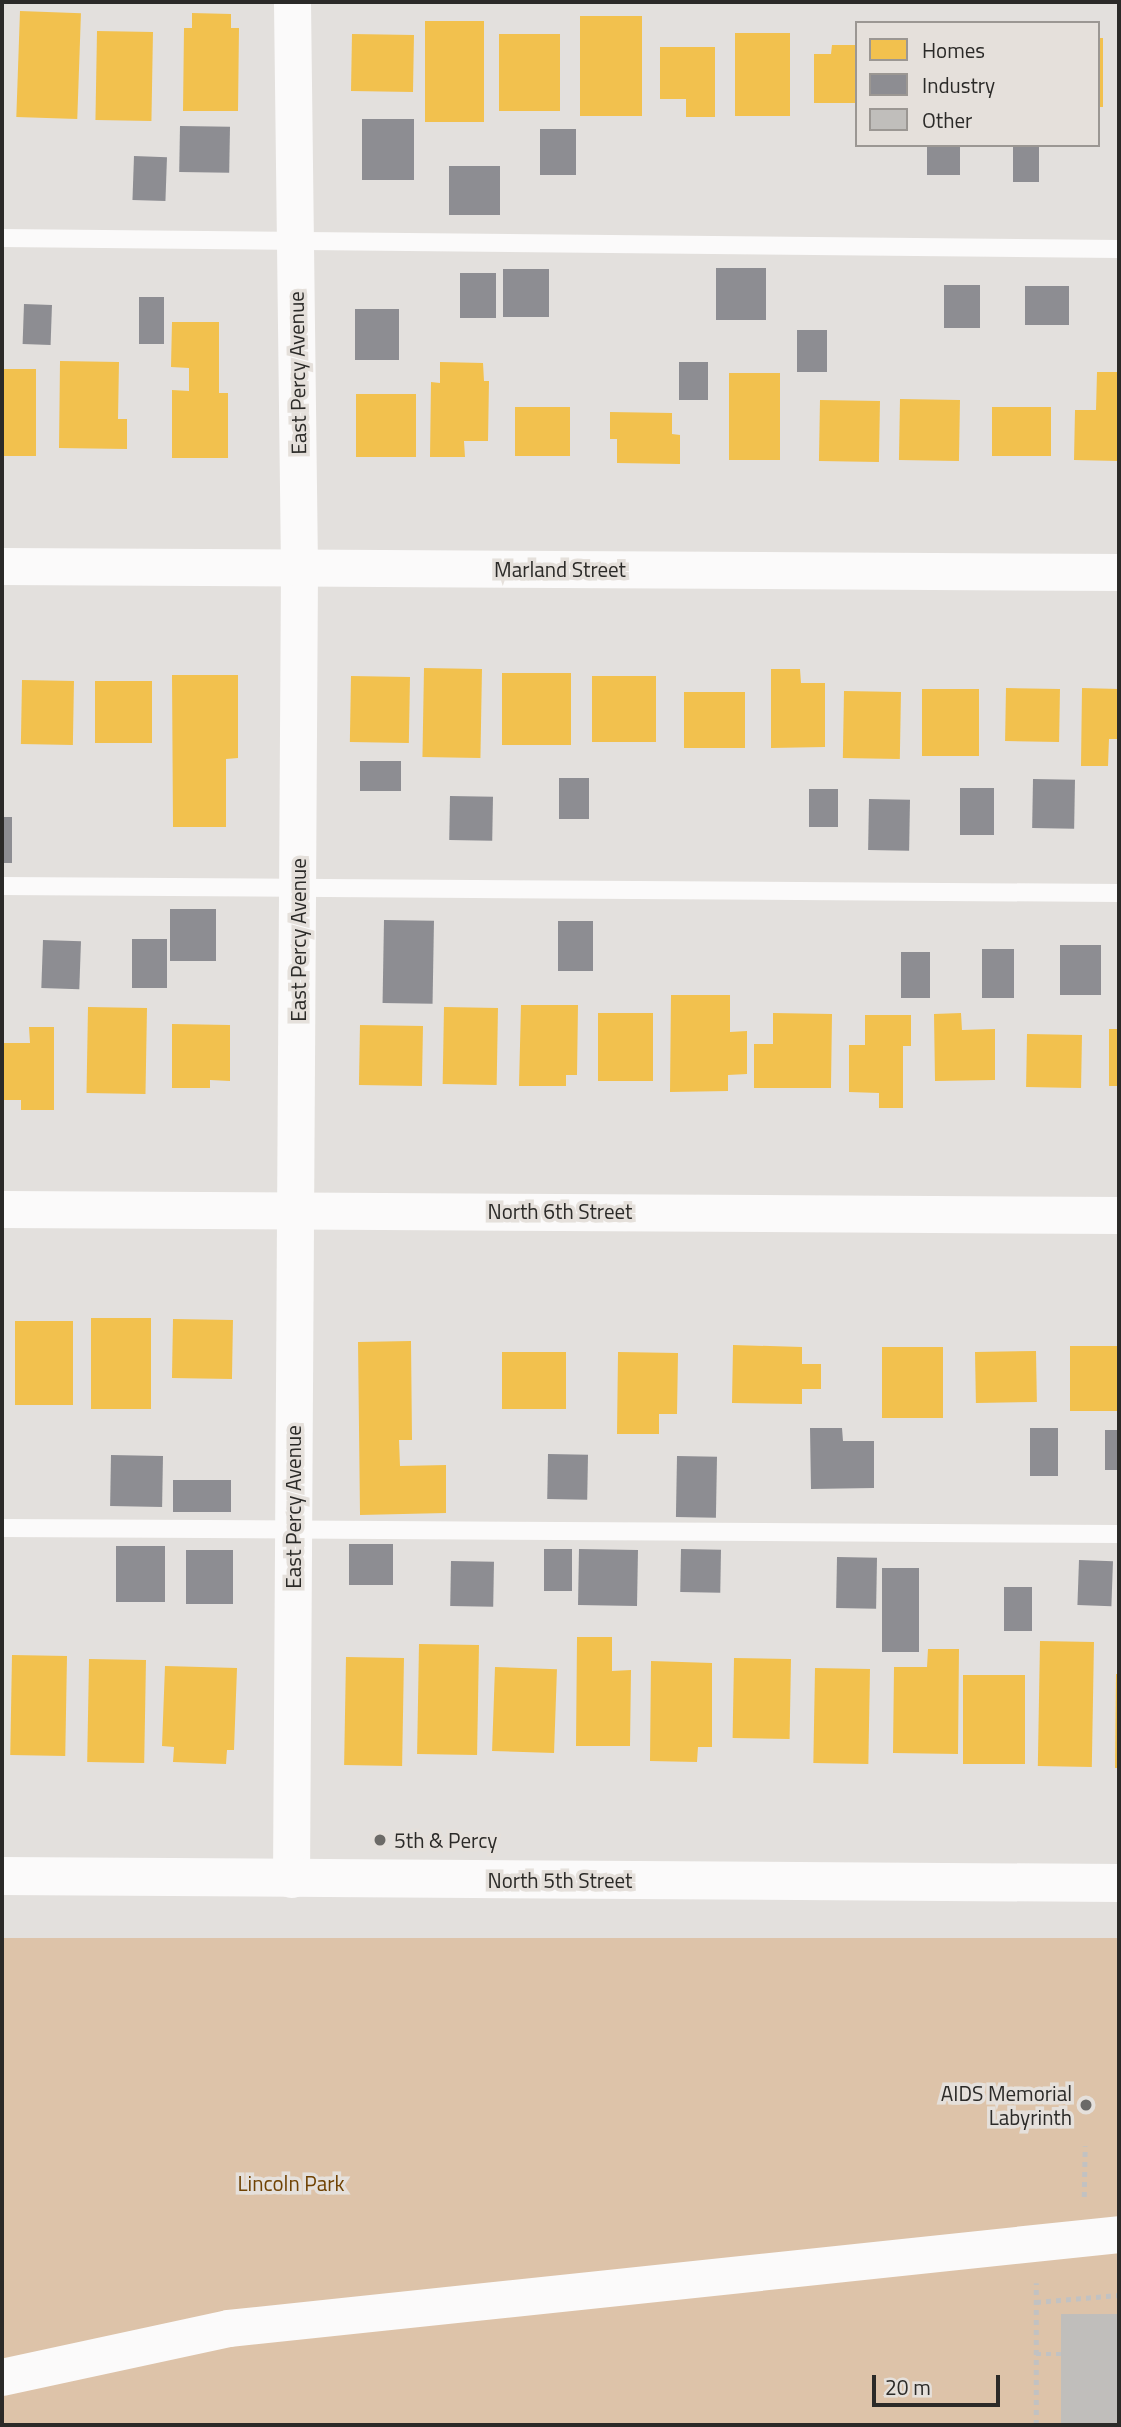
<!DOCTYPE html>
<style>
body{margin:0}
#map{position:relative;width:1121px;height:2427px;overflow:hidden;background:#e3e0dd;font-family:"Titillium Web",sans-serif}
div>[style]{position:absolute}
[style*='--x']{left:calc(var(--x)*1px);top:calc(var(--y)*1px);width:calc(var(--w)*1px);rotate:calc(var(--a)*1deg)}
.green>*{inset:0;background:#ddc3a9;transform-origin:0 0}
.homes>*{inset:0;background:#f2c14e;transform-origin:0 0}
.industry>*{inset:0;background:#8d8d92;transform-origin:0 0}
.building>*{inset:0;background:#c0bebb;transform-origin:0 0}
.path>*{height:4.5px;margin-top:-2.25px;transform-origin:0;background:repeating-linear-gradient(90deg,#c2c2c2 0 5px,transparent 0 10px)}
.service>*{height:18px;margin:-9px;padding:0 9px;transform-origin:9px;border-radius:9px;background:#fbfafa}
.minor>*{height:37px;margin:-18.5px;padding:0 18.5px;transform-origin:18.5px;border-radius:18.5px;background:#fbfafa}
.secondary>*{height:38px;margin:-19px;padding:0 19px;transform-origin:19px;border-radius:19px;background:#fbfafa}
.dots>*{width:19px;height:19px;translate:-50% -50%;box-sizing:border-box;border:4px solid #e5e0db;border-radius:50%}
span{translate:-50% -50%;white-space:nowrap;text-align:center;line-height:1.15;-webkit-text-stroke:7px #e5e0db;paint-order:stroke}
.street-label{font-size:21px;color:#2b2a28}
.poi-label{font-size:21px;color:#2b2a28}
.left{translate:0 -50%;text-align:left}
.right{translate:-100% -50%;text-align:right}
.park-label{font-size:21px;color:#6f4203}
.frame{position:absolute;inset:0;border:4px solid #2b2a28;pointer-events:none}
.legend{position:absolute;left:855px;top:21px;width:245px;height:126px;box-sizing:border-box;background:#e5e0db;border:2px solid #9b9793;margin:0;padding:9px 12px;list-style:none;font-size:21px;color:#2b2a28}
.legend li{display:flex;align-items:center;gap:14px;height:35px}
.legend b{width:35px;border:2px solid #9b9793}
.scale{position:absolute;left:872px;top:2375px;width:128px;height:32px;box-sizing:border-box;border:4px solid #2b2a28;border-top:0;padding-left:9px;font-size:21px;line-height:24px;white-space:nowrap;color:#2b2a28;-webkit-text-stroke:5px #e5e0db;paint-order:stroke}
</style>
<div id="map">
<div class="green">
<div style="left:2px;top:1938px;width:1117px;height:487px"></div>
</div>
<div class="homes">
<div style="left:20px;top:11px;width:61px;height:106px;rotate:2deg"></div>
<div style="clip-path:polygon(192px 13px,231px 14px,231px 28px,239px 28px,238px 111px,183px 111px,184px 28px,192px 28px)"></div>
<div style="left:580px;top:16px;width:62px;height:100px"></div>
<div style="left:425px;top:21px;width:59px;height:101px"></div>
<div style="left:97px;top:31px;width:56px;height:89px;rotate:1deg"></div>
<div style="left:735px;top:33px;width:55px;height:83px"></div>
<div style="left:352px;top:34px;width:62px;height:57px;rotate:1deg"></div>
<div style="left:499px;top:34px;width:61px;height:77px"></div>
<div style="left:1098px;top:38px;width:5px;height:69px"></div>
<div style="clip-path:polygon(832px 45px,857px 45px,857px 103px,814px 103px,814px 54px,831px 54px)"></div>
<div style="clip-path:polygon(660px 47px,715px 47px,715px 117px,686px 117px,686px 99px,660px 99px)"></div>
<div style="clip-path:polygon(172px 322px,219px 322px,219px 393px,228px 393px,228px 458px,172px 458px,172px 390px,189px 391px,189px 368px,171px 367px)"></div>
<div style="clip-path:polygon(60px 361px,119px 362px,118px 419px,127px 419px,127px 449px,59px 448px)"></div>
<div style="clip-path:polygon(440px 362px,483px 363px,484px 381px,489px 381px,488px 441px,464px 441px,465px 457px,430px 457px,431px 382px,440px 383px)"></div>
<div style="left:2px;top:369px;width:34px;height:87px"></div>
<div style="clip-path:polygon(1097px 372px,1119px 372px,1119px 461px,1074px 460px,1075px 410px,1096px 410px)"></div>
<div style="left:729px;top:373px;width:51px;height:87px"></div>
<div style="left:416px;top:394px;width:63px;height:60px;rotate:90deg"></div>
<div style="left:900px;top:399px;width:60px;height:61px;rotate:1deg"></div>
<div style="left:820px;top:400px;width:60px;height:61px;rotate:1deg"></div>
<div style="left:515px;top:407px;width:55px;height:49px"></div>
<div style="left:992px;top:407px;width:59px;height:49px"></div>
<div style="clip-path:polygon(610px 412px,672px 413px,672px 434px,680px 435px,680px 464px,617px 463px,617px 439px,610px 439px)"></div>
<div style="left:424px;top:668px;width:58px;height:89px;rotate:1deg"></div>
<div style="clip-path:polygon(771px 669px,800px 669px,801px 683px,825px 683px,825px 747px,771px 748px)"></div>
<div style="left:502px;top:673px;width:69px;height:72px"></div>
<div style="clip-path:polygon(172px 675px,238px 675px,238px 758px,226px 759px,226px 827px,173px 827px)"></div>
<div style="left:351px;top:676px;width:59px;height:66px;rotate:1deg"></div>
<div style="left:656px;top:676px;width:66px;height:64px;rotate:90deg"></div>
<div style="left:22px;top:680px;width:52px;height:64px;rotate:1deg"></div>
<div style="left:95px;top:681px;width:57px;height:62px"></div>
<div style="left:1006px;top:688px;width:54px;height:53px;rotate:1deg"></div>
<div style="clip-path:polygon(1082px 688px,1119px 689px,1119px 739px,1109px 739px,1108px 766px,1081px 766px)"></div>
<div style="left:922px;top:689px;width:57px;height:67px"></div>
<div style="left:844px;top:691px;width:57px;height:67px;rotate:1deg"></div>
<div style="left:684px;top:692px;width:61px;height:56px"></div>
<div style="clip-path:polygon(671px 995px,730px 995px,730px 1032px,747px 1031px,747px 1074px,728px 1075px,728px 1091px,670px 1092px)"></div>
<div style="clip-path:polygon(521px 1005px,578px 1005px,577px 1075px,566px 1075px,566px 1086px,519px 1086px)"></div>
<div style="left:88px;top:1007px;width:59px;height:86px;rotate:1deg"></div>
<div style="left:444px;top:1007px;width:54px;height:77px;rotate:1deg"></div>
<div style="left:598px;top:1013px;width:55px;height:68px"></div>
<div style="clip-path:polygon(773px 1013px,832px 1014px,831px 1088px,754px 1088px,754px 1044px,773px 1044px)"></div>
<div style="clip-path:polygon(961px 1013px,962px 1030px,995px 1029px,995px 1080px,935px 1081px,934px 1014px)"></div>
<div style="clip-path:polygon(865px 1015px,911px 1015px,911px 1046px,903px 1046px,903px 1108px,879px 1108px,879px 1093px,849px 1092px,849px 1045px,865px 1045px)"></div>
<div style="clip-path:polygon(172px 1024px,230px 1025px,230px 1081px,210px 1080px,210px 1088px,172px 1088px)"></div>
<div style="left:360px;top:1025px;width:63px;height:60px;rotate:1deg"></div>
<div style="clip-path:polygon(29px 1027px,54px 1027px,54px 1110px,21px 1110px,21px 1100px,2px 1100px,2px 1043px,30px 1043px)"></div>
<div style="left:1109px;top:1029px;width:10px;height:57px"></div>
<div style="left:1027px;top:1034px;width:55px;height:53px;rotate:1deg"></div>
<div style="left:91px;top:1318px;width:60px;height:91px"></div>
<div style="left:173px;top:1319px;width:60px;height:59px;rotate:1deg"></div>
<div style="left:15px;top:1321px;width:58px;height:84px"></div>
<div style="clip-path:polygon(411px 1341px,412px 1440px,399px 1440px,400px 1466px,446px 1465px,446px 1513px,360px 1515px,358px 1342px)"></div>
<div style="clip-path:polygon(733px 1345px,802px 1347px,802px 1364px,821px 1364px,821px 1389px,802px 1389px,802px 1404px,732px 1403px)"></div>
<div style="left:1070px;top:1346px;width:49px;height:65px"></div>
<div style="left:882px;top:1347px;width:61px;height:71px"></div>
<div style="left:1036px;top:1351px;width:51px;height:61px;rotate:89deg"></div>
<div style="left:502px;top:1352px;width:64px;height:57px"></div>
<div style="clip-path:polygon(618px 1352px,678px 1353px,677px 1414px,659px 1414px,659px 1434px,617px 1434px)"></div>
<div style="clip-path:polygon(577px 1637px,612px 1637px,612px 1671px,631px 1670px,630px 1746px,576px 1746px)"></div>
<div style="left:1040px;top:1641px;width:54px;height:125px;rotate:1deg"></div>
<div style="left:419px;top:1644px;width:60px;height:110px;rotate:1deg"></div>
<div style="clip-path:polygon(928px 1649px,959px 1649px,958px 1754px,893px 1753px,894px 1667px,927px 1667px)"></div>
<div style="left:12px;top:1655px;width:55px;height:100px;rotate:1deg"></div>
<div style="left:346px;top:1657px;width:58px;height:108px;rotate:1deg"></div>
<div style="left:734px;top:1658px;width:57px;height:80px;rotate:1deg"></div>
<div style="left:89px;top:1659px;width:57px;height:103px;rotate:1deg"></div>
<div style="clip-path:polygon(651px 1661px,712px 1663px,712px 1747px,698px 1747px,697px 1762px,650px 1761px)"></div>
<div style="clip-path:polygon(165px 1666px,237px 1668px,234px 1750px,227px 1750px,226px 1764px,173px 1762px,174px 1747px,162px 1746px)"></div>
<div style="left:495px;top:1667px;width:62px;height:84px;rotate:2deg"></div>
<div style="left:815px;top:1668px;width:55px;height:95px;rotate:1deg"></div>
<div style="clip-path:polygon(1116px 1674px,1119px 1674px,1119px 1768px,1115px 1768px)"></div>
<div style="left:963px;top:1675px;width:62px;height:89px"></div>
</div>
<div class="industry">
<div style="left:362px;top:119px;width:52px;height:61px"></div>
<div style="left:180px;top:126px;width:50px;height:46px;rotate:1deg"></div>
<div style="left:540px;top:129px;width:36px;height:46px"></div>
<div style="left:927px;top:145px;width:33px;height:30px"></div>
<div style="left:1013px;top:145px;width:26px;height:37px"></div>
<div style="left:134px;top:156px;width:33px;height:44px;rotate:2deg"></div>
<div style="left:449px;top:166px;width:51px;height:49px"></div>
<div style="left:716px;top:268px;width:50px;height:52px"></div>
<div style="left:503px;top:269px;width:46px;height:48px"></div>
<div style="left:460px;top:273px;width:36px;height:45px"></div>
<div style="left:980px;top:285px;width:43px;height:36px;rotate:90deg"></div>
<div style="left:1025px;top:286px;width:44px;height:39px"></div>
<div style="left:139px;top:297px;width:25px;height:47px"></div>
<div style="left:24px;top:304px;width:28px;height:40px;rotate:2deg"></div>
<div style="left:355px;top:309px;width:44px;height:51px"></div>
<div style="left:797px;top:330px;width:30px;height:42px"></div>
<div style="left:679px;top:362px;width:29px;height:38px"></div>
<div style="left:360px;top:761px;width:41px;height:30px"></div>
<div style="left:559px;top:778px;width:30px;height:41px"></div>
<div style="left:1033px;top:779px;width:42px;height:49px;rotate:1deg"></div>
<div style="left:960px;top:788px;width:34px;height:47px"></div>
<div style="left:809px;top:789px;width:29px;height:38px"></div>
<div style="left:450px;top:796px;width:43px;height:44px;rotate:1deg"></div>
<div style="left:869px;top:799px;width:41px;height:51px;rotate:1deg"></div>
<div style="left:2px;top:817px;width:10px;height:46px"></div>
<div style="left:170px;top:909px;width:46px;height:52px"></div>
<div style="left:384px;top:920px;width:50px;height:83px;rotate:1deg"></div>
<div style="left:558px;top:921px;width:35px;height:50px"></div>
<div style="left:132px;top:939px;width:35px;height:49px"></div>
<div style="left:43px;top:940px;width:38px;height:48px;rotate:2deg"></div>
<div style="left:1060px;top:945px;width:41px;height:50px"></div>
<div style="left:982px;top:949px;width:32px;height:49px"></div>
<div style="left:901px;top:952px;width:29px;height:46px"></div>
<div style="clip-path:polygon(810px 1428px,842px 1428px,843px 1441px,874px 1441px,874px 1488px,811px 1489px)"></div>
<div style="left:1030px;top:1428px;width:28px;height:48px"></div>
<div style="left:1105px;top:1430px;width:14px;height:40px"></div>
<div style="left:548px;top:1454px;width:40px;height:45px;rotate:1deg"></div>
<div style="left:111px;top:1455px;width:52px;height:51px;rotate:1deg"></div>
<div style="left:677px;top:1456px;width:40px;height:61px;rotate:1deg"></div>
<div style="left:173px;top:1480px;width:58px;height:32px"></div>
<div style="left:349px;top:1544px;width:44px;height:41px"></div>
<div style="left:116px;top:1546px;width:49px;height:56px"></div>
<div style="left:544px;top:1549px;width:28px;height:42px"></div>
<div style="left:579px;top:1549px;width:59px;height:56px;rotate:1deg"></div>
<div style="left:681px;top:1549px;width:40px;height:43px;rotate:1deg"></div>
<div style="left:186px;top:1550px;width:47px;height:54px"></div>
<div style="left:837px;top:1557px;width:40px;height:51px;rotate:1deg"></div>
<div style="left:1079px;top:1560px;width:34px;height:45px;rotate:2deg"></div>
<div style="left:451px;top:1561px;width:43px;height:45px;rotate:1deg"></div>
<div style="left:882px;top:1568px;width:37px;height:84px"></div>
<div style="left:1004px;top:1587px;width:28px;height:44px"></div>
</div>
<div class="building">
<div style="left:1061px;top:2314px;width:58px;height:111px"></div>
</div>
<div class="path">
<div style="--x:1084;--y:2197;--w:51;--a:-88.9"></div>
<div style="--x:1036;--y:2302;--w:83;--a:-4.8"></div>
<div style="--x:1036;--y:2354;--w:25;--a:0"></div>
<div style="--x:1036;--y:2425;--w:142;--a:-90"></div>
</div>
<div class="service">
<div style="--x:2;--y:238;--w:1117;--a:0.56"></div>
<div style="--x:2;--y:886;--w:1117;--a:0.36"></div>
<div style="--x:2;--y:1528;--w:1117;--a:0.31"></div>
</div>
<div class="minor">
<div style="--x:2;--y:566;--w:1117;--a:0.31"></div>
<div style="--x:2;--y:1209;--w:1117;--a:0.31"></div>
<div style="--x:291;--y:1879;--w:1311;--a:-89.65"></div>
<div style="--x:299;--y:568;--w:566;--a:-90.71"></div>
<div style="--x:2;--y:2377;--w:231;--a:-12.2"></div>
<div style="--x:228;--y:2328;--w:896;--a:-6.02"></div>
</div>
<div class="secondary">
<div style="--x:2;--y:1876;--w:1117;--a:0.36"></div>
</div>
<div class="dots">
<div style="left:380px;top:1840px;background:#6b6a67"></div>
<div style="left:1086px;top:2105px;background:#6b6a67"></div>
</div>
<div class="street-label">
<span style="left:297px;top:373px;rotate:-91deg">East Percy Avenue</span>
<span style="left:560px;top:569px">Marland Street</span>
<span style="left:298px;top:940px;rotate:-90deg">East Percy Avenue</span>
<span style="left:560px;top:1211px">North 6th Street</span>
<span style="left:293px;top:1507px;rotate:-90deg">East Percy Avenue</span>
<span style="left:560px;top:1880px">North 5th Street</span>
</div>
<div class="poi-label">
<span class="left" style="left:394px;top:1840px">5th &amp; Percy</span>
<span class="right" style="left:1072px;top:2105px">AIDS Memorial<br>Labyrinth</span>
</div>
<div class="park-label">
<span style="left:291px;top:2183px">Lincoln Park</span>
</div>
<div class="frame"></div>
<ul class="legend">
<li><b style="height:19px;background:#f2c14e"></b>Homes</li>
<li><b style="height:19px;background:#8d8d92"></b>Industry</li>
<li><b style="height:19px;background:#c0bebb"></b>Other</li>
</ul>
<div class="scale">20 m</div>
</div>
